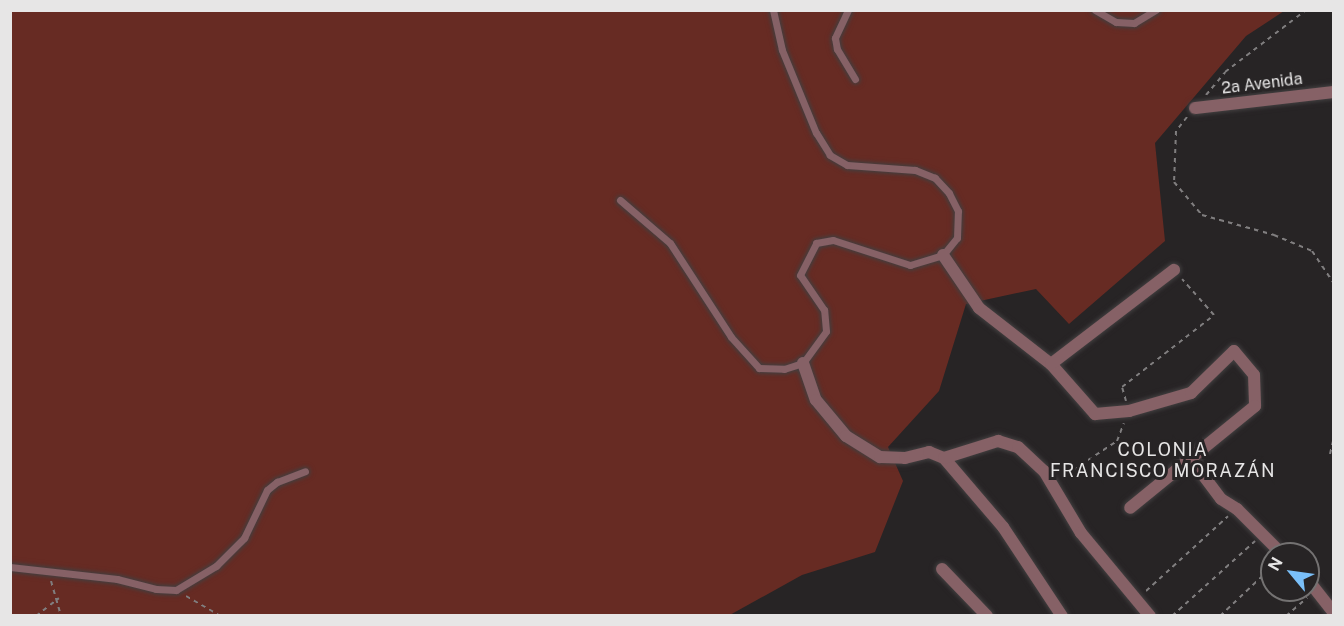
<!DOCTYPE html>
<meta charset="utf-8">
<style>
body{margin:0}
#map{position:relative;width:1344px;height:626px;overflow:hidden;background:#272425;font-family:"Public Sans",sans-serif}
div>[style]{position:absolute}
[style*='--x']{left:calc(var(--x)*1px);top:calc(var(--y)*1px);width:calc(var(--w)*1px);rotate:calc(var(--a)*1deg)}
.green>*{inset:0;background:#672b23}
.path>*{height:2px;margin-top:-1px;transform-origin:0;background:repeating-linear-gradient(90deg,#807e7f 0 4.5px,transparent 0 9px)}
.roads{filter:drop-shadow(0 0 2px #423f40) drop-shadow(0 0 2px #423f40)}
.lane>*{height:7px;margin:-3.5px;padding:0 3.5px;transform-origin:3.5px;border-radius:3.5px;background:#866166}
.street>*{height:12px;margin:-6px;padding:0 6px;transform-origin:6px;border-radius:6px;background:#866166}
span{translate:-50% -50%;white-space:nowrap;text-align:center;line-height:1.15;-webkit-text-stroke:6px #272425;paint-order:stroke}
.street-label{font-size:16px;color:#e7e6e6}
.neighbourhood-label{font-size:18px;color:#e7e6e6;letter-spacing:1.5px}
.frame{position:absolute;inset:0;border:12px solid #e7e6e6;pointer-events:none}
.north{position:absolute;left:1260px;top:542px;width:60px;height:60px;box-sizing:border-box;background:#272425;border:2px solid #747272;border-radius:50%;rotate:299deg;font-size:16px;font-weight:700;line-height:24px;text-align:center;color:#e7e6e6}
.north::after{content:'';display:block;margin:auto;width:21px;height:27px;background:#7abff8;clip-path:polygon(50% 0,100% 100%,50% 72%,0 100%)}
</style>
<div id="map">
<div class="green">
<div style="clip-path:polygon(10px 11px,1284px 11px,1246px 36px,1155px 143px,1165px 241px,1069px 324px,1036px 289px,966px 304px,939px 391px,888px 447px,903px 481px,875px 552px,802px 575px,728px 616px,11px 615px)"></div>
</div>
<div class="path">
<div style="--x:1206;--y:95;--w:30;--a:-50"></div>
<div style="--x:1225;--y:72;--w:102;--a:-37.4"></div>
<div style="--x:1187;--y:117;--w:18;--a:128"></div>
<div style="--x:1176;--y:131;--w:51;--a:92.2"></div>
<div style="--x:1174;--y:182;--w:43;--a:49.7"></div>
<div style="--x:1202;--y:215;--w:75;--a:15.5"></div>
<div style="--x:1274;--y:235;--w:41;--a:22.8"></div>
<div style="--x:1312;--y:251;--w:40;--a:56"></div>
<div style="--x:1126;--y:401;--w:15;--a:-106"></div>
<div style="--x:1122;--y:387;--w:117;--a:-38"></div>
<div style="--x:1214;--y:315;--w:48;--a:-131.6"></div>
<div style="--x:1330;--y:454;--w:18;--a:-77"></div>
<div style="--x:1073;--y:470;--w:53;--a:-33.4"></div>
<div style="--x:1117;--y:441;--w:19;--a:-69"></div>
<div style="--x:51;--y:581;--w:36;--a:74"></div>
<div style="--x:1146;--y:591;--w:111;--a:-42.4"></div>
<div style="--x:186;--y:596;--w:39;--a:30"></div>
<div style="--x:36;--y:616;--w:29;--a:-38"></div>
<div style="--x:1172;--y:616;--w:112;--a:-42.1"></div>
<div style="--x:1220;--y:616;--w:71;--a:-43.3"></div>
<div style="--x:1286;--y:616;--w:28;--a:-41"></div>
</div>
<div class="roads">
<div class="lane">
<div style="--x:848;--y:10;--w:31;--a:115"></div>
<div style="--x:835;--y:38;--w:11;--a:80"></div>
<div style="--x:837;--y:49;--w:35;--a:59"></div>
<div style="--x:1095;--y:10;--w:24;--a:30"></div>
<div style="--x:1116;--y:22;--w:18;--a:3"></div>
<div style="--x:1134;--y:23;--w:26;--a:-31"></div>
<div style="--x:620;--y:200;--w:66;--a:40.7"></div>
<div style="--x:670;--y:243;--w:112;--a:57"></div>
<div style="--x:731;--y:337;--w:42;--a:47.9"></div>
<div style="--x:759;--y:368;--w:25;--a:2"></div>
<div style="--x:784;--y:369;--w:20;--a:-18"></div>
<div style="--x:803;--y:363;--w:39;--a:-54"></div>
<div style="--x:826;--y:331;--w:21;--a:-95"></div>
<div style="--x:824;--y:310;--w:42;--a:-124.4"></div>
<div style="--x:800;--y:275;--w:36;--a:-63"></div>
<div style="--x:816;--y:243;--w:17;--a:-10"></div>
<div style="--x:833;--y:240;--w:81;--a:18"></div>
<div style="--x:910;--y:265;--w:34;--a:-17"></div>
<div style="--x:943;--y:255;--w:22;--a:-51"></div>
<div style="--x:957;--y:238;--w:27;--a:-88"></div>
<div style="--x:958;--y:211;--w:20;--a:-117"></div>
<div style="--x:949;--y:193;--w:21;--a:-133"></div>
<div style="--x:935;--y:178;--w:22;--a:-158"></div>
<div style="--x:915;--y:170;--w:68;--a:-175.8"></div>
<div style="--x:847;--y:165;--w:20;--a:-150"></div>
<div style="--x:830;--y:155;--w:26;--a:-122"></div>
<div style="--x:816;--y:133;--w:90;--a:-112.3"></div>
<div style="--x:782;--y:50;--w:41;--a:-102.7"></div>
<div style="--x:10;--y:567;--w:108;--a:6.4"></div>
<div style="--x:117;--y:579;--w:40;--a:14.4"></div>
<div style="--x:156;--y:589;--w:20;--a:3"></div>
<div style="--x:176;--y:590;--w:47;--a:-31"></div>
<div style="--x:216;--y:566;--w:40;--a:-45"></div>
<div style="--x:244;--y:538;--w:53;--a:-64.4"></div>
<div style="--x:267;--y:490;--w:13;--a:-39"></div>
<div style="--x:277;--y:482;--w:30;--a:-21"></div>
</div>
<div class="street">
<div style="--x:1195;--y:108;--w:140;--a:-6.6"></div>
<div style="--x:943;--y:255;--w:64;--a:55.8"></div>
<div style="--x:979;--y:308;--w:91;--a:37.9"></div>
<div style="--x:1051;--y:364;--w:67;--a:48.7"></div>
<div style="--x:1095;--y:414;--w:34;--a:-5"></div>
<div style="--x:1129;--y:411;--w:65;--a:-16.2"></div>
<div style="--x:1191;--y:393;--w:60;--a:-44.3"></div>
<div style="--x:1234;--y:351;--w:31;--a:50"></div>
<div style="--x:1254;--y:375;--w:31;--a:88"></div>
<div style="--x:1255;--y:406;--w:161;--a:140.8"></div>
<div style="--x:803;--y:363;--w:39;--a:71"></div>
<div style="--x:816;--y:400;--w:47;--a:50.2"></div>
<div style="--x:846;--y:436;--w:40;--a:32"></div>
<div style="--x:880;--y:457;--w:25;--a:2"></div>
<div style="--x:905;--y:458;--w:25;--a:-14"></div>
<div style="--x:929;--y:452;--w:16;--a:22"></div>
<div style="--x:944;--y:458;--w:91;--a:49.5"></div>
<div style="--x:1003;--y:527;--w:107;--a:56.5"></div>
<div style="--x:1051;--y:364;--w:155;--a:-37.4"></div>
<div style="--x:944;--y:458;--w:57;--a:-17.5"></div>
<div style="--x:998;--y:441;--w:21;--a:17"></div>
<div style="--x:1018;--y:447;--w:35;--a:43"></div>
<div style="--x:1044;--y:471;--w:72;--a:59.2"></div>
<div style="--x:1081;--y:533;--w:108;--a:50.3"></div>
<div style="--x:1191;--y:459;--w:50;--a:53.1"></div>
<div style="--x:1221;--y:499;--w:19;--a:32"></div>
<div style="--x:1237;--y:509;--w:64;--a:45"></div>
<div style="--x:942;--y:569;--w:65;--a:46.2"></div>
<div style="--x:1308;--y:580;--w:42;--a:51.8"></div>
</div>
</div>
<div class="street-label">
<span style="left:1262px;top:84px;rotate:-7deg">2a Avenida</span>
</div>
<div class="neighbourhood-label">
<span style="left:1163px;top:461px">COLONIA<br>FRANCISCO MORAZÁN</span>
</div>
<div class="frame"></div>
<div class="north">N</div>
</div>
